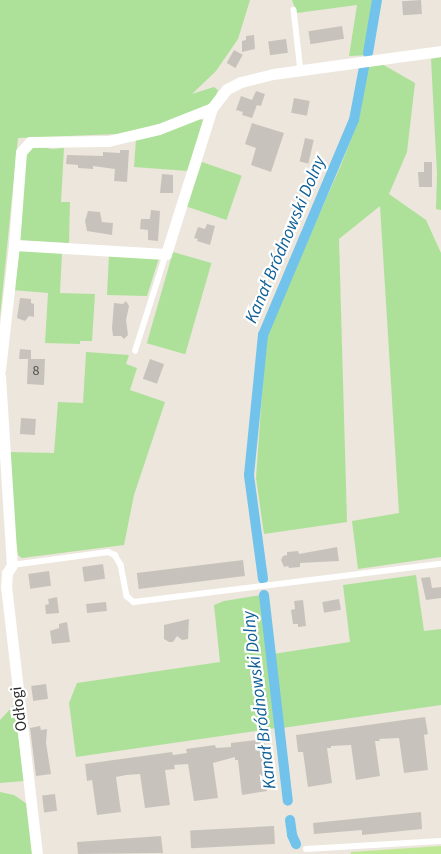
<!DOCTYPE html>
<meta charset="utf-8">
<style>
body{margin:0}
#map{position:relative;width:441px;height:854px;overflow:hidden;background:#ece6dc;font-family:"Source Sans 3",sans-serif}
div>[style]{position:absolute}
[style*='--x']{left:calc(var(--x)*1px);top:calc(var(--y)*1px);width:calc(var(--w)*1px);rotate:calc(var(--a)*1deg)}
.green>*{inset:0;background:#ade199;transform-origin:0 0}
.pitch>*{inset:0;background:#bfe895}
.canal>*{height:10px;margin:-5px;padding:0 5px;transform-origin:5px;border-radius:5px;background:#71c3eb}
.building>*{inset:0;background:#c7c3bc;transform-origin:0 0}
.service>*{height:5.5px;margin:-2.75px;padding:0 2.75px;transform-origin:2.75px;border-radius:2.75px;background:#fff}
.minor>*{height:11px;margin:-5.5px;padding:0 5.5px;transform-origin:5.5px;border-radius:5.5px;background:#fff}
span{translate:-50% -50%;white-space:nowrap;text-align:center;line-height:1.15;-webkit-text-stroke:4.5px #fff;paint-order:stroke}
.number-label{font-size:14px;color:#51504e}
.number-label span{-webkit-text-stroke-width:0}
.street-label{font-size:16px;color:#2a2a2a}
.water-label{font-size:18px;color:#106097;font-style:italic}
</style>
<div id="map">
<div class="green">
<div style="clip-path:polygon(0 0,250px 0,238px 39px,216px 71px,192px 94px,214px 87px,218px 90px,212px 105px,166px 124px,118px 134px,18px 138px,0 317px)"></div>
<div style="clip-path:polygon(292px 0,380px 0,371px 55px,349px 56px,357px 5px,297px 13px)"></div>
<div style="clip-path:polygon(441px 57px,441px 210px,436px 209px,437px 174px,431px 59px)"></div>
<div style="clip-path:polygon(382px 64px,415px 83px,407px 152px,389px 194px,426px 220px,441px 253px,441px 557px,358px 569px,352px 521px,399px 513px,380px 206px,339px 239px,347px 522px,264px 534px,256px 478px,266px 336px,341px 165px,359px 119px,368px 67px)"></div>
<div style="clip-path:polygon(196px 118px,203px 120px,188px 171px,134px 167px,136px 139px)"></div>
<div style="clip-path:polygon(33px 145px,52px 149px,64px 148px,61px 202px,70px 202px,69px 243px,18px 240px,26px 150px)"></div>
<div style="left:202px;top:162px;width:42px;height:47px;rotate:19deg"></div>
<div style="clip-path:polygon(17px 250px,62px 253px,60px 293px,95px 294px,92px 341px,80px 341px,80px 344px,45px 343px,48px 293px,12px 290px)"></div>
<div style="left:173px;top:252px;width:40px;height:95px;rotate:16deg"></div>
<div style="clip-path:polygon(109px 255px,159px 258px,147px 296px,107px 295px)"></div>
<div style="clip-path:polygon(86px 352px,129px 355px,126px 364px,137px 368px,130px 390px,165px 402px,134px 495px,124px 545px,22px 558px,18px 555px,13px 520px,8px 452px,54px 453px,58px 402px,83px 403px)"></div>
<div style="clip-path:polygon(416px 575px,424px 631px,441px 629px,441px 705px,282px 728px,273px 654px,350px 642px,343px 585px)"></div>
<div style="clip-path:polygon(261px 595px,276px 728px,76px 757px,69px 703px,77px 683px,220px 662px,214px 605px,224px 601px)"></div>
<div style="clip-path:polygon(14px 705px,25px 781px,0 783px,0 720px)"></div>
<div style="clip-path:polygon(0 792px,14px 795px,27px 804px,34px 854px,0 854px)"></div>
</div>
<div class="pitch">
<div style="clip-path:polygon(441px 846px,441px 854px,351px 854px,351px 852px)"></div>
</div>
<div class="canal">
<div style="--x:368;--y:53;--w:54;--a:-80.4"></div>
<div style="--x:263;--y:579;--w:105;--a:-97.7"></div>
<div style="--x:249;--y:475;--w:141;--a:-84.3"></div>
<div style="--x:263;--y:335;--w:233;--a:-67.1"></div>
<div style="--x:354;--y:120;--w:54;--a:-79.3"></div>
<div style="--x:264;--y:595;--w:207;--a:83.4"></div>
<div style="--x:290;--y:820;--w:15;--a:82"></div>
<div style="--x:292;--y:835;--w:10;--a:66"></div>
</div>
<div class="building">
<div style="left:421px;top:0;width:14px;height:19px;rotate:86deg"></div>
<div style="left:342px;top:26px;width:13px;height:34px;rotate:81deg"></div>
<div style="clip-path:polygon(254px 35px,255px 49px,242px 52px,242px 41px,246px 40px,246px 36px)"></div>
<div style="left:286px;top:39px;width:14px;height:18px;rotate:82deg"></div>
<div style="left:234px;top:50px;width:10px;height:15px;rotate:29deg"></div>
<div style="clip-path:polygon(256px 91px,265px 94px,261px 106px,257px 105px,252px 118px,242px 115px,243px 112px,236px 110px,241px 96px,252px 100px)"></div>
<div style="left:294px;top:98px;width:16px;height:15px;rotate:11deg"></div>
<div style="clip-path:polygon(252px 123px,284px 133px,271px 172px,251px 165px,256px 148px,245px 144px)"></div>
<div style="left:305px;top:138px;width:9px;height:24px;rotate:13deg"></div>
<div style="clip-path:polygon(120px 150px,129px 150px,127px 182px,114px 181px,115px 169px,93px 166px,93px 169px,78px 168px,78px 165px,66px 164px,67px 155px,103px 156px,103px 152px,120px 153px)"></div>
<div style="clip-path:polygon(424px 162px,432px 162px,432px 187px,419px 187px,418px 172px,424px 172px)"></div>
<div style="clip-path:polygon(162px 174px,173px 175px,173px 193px,160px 193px)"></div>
<div style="clip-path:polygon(151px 210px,160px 211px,158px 241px,148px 240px,148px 230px,140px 229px,141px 219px,150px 219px)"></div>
<div style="clip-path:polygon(88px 211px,100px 212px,102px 222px,113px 223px,112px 235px,87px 231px,85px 221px)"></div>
<div style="clip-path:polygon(207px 224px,215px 226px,210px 245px,197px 241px,198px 239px,194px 238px,198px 227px,205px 229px)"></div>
<div style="clip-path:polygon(20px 298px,31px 299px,31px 303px,34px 304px,34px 317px,29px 316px,25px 321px,17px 318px)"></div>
<div style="clip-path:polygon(126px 301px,129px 306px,126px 320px,128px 335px,124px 339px,121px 336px,113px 336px,112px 328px,114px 303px,123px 304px)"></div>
<div style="clip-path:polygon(20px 349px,31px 350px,31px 359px,45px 359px,44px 385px,27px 384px,28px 359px,19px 359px)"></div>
<div style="left:150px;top:359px;width:15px;height:21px;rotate:20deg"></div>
<div style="left:21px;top:418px;width:15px;height:16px;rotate:4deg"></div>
<div style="clip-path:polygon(337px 547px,339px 561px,300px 563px,300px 567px,289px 568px,288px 566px,284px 567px,281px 560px,283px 556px,287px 555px,287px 552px,298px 551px,299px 554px)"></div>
<div style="left:243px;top:560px;width:16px;height:107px;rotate:83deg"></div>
<div style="left:103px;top:564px;width:15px;height:21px;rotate:82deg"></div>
<div style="left:49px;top:571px;width:15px;height:21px;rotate:82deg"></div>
<div style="clip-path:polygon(430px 577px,432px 588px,441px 587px,441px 598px,426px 600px,421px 578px)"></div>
<div style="clip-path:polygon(57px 597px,59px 613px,46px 614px,45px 605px,49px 604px,48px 599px)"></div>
<div style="left:339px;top:599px;width:11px;height:17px;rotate:80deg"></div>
<div style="clip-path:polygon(303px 600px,306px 626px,298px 627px,298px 624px,293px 624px,291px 610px,295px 609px,294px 601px)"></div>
<div style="left:106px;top:602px;width:9px;height:20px;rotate:84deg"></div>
<div style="clip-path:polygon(189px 619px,188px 639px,182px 640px,177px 636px,173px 642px,169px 642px,164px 639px,164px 625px)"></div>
<div style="clip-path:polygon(67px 622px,70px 642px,52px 644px,50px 631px,59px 628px,59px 624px)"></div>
<div style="left:46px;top:684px;width:15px;height:15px;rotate:82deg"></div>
<div style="clip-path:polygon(425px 717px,428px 734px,424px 735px,428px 770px,404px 773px,399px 738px,379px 739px,380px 741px,375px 741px,380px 776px,356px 780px,351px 745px,331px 746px,331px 748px,327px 748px,332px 783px,308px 787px,303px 752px,298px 752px,296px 735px)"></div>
<div style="clip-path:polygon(40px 726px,41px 730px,47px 729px,46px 743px,51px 774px,36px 776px,30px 728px)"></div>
<div style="clip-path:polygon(264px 739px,266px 756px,262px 756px,267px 791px,242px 795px,238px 760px,235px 760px,235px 757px,213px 763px,218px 798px,194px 801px,188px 764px,174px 765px,175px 769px,165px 770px,170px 805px,145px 808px,140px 774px,126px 775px,116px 777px,121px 812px,97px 815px,92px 780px,87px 781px,85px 764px,172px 752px,173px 755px,187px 753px,186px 749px,215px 745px,216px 748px,231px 747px,231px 743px)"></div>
<div style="left:55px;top:794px;width:17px;height:13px;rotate:83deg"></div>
<div style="clip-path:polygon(421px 812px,422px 829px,362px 835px,362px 830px,314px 834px,313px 823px)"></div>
<div style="left:274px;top:826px;width:18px;height:84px;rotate:87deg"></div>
<div style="clip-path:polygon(161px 836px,163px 853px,78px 854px,77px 842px)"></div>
</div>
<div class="service">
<div style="--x:294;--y:10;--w:61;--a:83.5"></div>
<div style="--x:135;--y:351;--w:102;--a:-72.3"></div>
<div style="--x:12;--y:565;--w:97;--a:-7.7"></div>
<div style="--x:108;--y:552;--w:8;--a:23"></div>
<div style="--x:115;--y:555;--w:12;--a:59"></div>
<div style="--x:121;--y:565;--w:32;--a:79"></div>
<div style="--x:127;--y:596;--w:9;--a:41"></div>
<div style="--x:134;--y:602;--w:309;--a:-7.1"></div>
<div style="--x:306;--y:849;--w:135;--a:-3.4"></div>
</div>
<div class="minor">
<div style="--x:14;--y:245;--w:152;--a:3.4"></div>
<div style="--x:166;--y:254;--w:153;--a:-72.5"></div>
<div style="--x:212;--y:108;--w:24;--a:-52"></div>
<div style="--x:227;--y:89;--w:16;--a:-27"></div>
<div style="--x:241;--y:82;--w:33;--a:-14"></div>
<div style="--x:273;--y:74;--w:170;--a:-7.8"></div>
<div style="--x:0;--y:370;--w:126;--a:-83.6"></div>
<div style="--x:14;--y:245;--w:93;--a:-85.7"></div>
<div style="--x:21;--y:152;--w:13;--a:-48"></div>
<div style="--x:30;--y:142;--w:78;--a:-0.7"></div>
<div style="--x:108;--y:141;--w:52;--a:-13.2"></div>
<div style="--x:159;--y:129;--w:57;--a:-21.6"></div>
<div style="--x:0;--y:376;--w:189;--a:86.4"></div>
<div style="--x:12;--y:565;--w:9;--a:122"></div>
<div style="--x:7;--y:573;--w:13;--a:94"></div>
<div style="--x:6;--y:586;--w:270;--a:83.4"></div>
</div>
<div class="number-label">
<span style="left:36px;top:371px">8</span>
</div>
<div class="street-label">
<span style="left:19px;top:709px;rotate:-97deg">Odłogi</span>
</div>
<div class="water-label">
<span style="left:286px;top:240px;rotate:-67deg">Kanał Bródnowski Dolny</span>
<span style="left:260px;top:700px;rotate:-97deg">Kanał Bródnowski Dolny</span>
</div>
</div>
